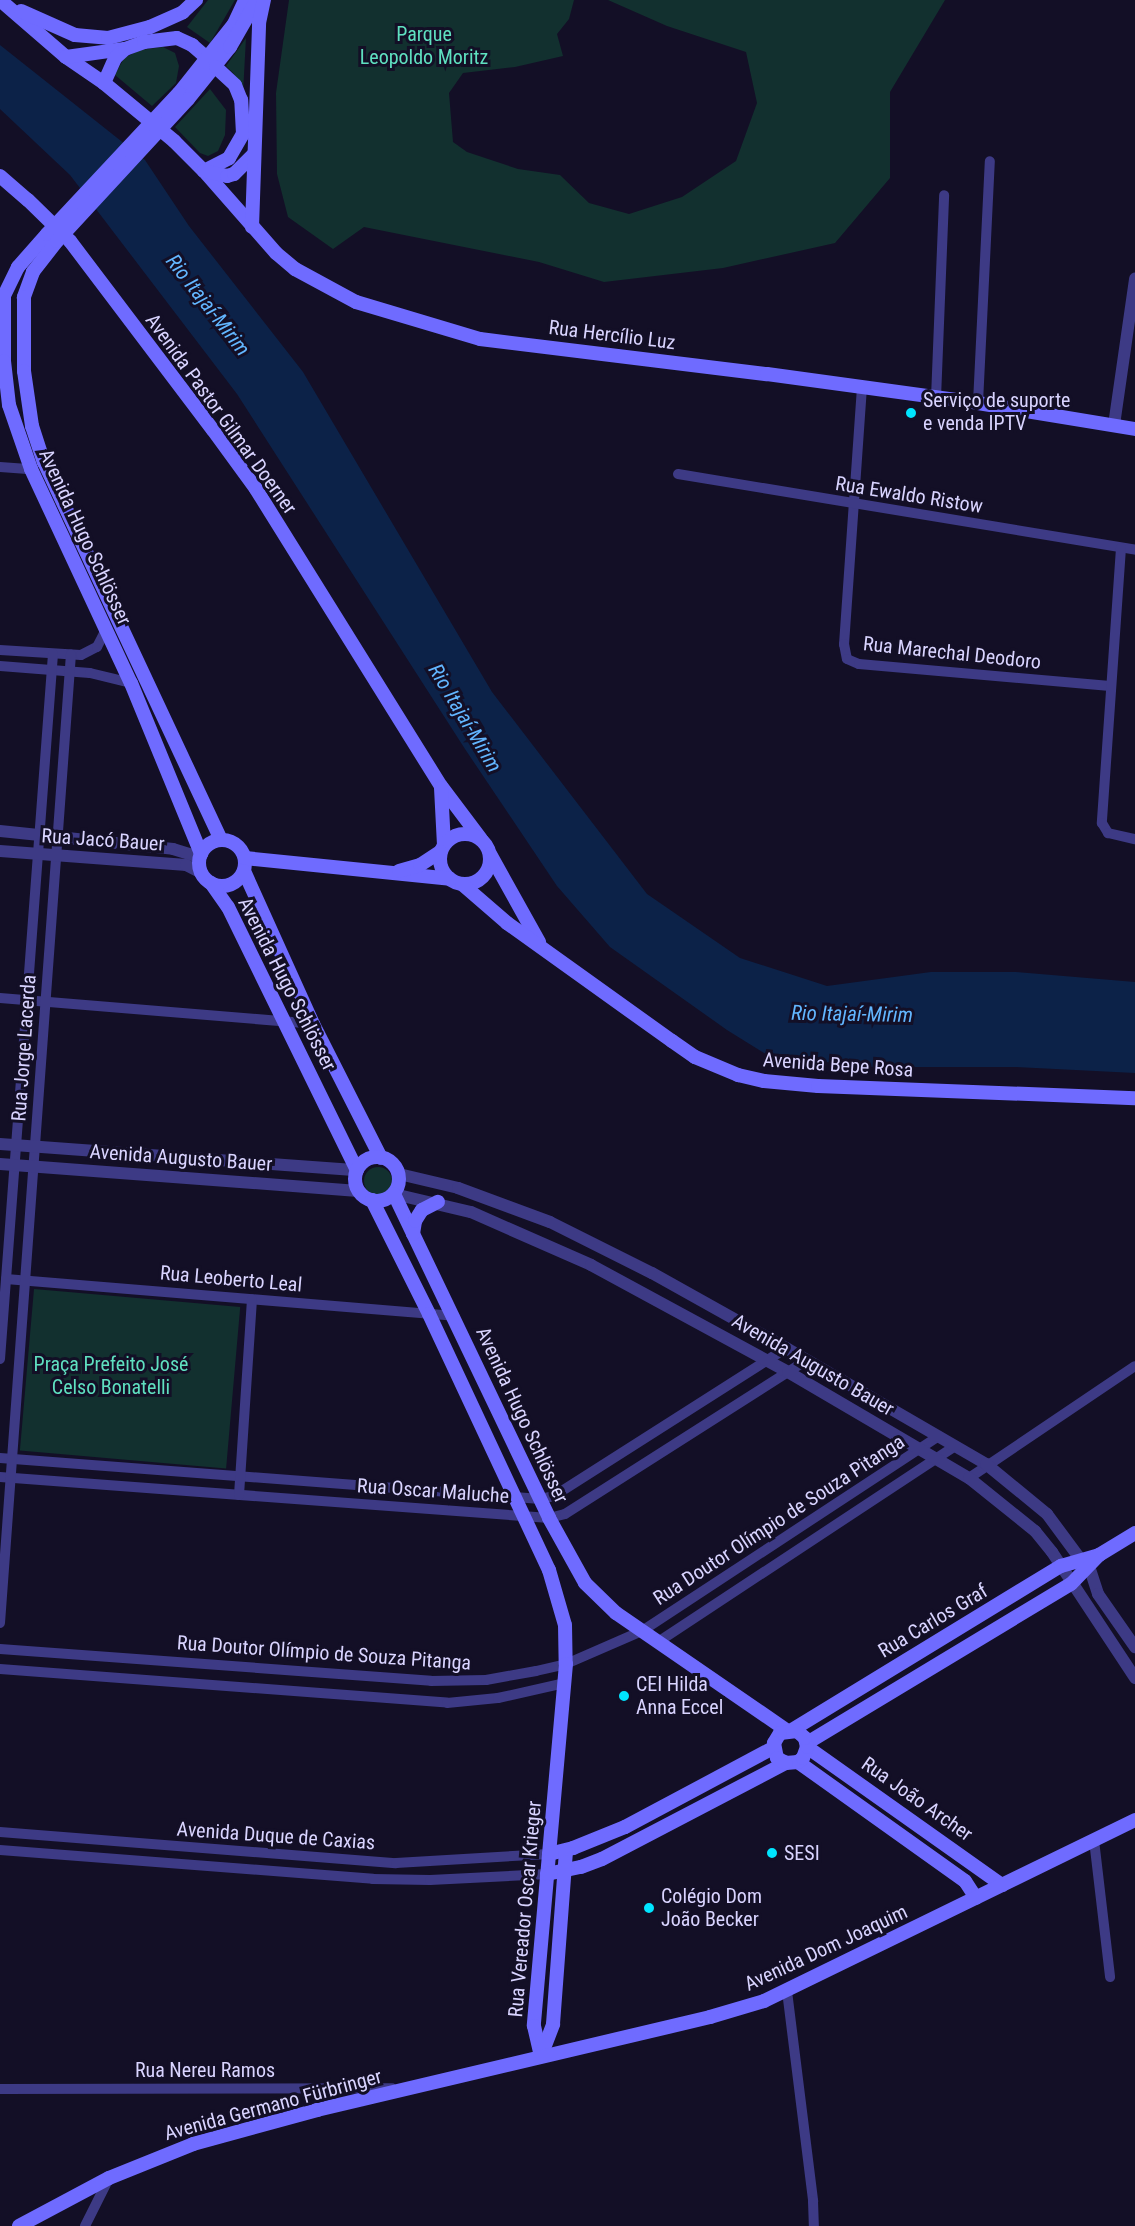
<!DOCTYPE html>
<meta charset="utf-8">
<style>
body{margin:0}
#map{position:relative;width:1135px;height:2226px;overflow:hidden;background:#130f26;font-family:"Roboto Condensed",sans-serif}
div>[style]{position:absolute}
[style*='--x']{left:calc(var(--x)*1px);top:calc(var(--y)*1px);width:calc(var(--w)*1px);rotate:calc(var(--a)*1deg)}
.green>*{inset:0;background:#12302f;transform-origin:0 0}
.round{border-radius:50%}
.water>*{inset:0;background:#0c2248}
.minor>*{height:10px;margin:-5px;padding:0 5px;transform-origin:5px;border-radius:5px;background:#3d3a85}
.tertiary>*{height:12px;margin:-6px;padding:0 6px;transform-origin:6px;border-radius:6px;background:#3d3a85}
.secondary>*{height:14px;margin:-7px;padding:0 7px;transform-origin:7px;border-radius:7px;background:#6f6bff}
.secondary>.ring{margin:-7px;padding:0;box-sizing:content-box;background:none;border:14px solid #6f6bff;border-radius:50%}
.secondary-bridge>*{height:14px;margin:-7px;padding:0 7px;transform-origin:7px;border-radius:7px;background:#6f6bff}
.dots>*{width:16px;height:16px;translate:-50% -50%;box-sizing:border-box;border:3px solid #130f26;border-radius:50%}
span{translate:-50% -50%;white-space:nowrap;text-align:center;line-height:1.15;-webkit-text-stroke:6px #130f26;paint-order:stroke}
.park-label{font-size:20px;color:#5fe0c0}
.street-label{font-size:20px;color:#d9d4ff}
.poi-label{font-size:20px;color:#d9d4ff}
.left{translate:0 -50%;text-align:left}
.water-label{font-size:21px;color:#62b6ff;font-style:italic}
</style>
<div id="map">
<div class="green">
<div style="clip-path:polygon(208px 0,235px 0,210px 43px,187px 27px)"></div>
<div style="clip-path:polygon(289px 0,574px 0,569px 19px,557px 34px,563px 56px,515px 67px,463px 73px,449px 93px,453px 142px,467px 152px,518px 169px,560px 175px,589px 203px,629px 214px,682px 197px,736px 161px,757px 103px,746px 52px,667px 26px,608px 0,945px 0,890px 92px,890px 178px,835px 243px,723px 268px,604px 282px,539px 262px,364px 227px,333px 249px,288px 217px,277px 174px,276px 93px)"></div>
<div style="clip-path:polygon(246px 38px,243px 93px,234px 74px,226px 66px)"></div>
<div style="clip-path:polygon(163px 47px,175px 53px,179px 66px,176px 83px,152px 106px,115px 75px,124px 58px,140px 50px)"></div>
<div style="clip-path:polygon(210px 89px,226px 110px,225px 135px,218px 151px,208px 156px,200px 153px,175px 127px)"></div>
<div class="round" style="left:364px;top:1167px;width:28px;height:28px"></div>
<div style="left:34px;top:1289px;width:207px;height:162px;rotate:5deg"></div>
</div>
<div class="water">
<div style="clip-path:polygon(0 45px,145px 160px,189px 226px,303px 372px,492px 692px,647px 894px,740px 958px,827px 986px,931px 972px,1016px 972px,1135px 982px,1135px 1073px,1016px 1067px,873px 1067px,769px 1056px,727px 1030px,610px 947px,557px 886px,465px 749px,237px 394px,70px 175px,0 109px)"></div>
</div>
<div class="minor">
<div style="--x:862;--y:387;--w:258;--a:94"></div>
<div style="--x:844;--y:644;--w:15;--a:79"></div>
<div style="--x:847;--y:659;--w:13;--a:23"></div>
<div style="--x:859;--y:664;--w:252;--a:5"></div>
<div style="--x:936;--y:398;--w:203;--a:-87.7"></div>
<div style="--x:978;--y:403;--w:242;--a:-87.2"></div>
<div style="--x:0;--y:467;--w:31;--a:4"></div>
<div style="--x:678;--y:474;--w:463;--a:9.4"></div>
<div style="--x:1121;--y:548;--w:276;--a:94"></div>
<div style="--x:1102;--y:823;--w:12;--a:59"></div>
<div style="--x:1108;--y:833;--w:28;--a:13"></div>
<div style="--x:0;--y:650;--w:81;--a:3.5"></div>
<div style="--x:81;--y:655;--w:18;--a:-27"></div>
<div style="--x:97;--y:647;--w:20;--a:-63"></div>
<div style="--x:0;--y:666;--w:90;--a:4.4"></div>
<div style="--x:90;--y:673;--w:42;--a:13.7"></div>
<div style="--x:0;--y:998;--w:314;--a:4.7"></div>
<div style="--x:6;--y:1279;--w:450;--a:4.7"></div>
<div style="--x:0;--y:1359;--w:707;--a:-85.7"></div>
<div style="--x:0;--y:1458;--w:542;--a:4.34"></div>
<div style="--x:540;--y:1499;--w:14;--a:-12"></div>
<div style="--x:554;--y:1496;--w:275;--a:-32.5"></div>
<div style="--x:0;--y:1477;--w:551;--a:4.27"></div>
<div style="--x:549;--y:1518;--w:16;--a:-14"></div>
<div style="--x:565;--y:1514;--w:287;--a:-32.5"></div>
<div style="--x:969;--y:1478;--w:200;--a:-34"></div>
<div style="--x:239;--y:1495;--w:196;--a:-86.2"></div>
<div style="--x:0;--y:1623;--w:971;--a:-85.81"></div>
<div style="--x:658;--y:1642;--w:356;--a:-33.4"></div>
<div style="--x:0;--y:1649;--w:432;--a:4.2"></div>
<div style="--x:431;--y:1681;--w:55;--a:-1"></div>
<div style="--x:486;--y:1680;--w:51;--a:-10.2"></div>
<div style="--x:536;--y:1671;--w:31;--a:-13"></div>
<div style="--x:566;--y:1664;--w:83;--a:-23.5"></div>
<div style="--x:642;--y:1631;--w:355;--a:-33.3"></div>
<div style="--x:0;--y:1669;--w:448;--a:4.3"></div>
<div style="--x:447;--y:1703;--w:51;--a:-5.6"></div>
<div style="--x:498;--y:1698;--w:69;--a:-12.6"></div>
<div style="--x:0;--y:1832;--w:397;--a:4.5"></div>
<div style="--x:396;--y:1863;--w:153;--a:-3.4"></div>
<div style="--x:1094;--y:1840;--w:138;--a:83.3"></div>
<div style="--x:0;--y:1850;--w:374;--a:4.4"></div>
<div style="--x:373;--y:1879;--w:57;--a:1"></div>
<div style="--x:430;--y:1880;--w:117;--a:-2.9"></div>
<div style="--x:787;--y:1991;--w:212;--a:82.9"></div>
<div style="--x:813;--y:2201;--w:25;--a:88"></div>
<div style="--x:0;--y:2089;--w:392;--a:-0.1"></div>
<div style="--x:85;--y:2226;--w:54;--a:-63.4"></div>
</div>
<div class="tertiary">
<div style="--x:1114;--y:425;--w:148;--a:-81.8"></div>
<div style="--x:0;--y:831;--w:174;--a:5.9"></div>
<div style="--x:173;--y:849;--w:28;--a:17"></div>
<div style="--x:0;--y:851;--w:187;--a:4.3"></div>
<div style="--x:186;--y:865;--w:18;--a:27"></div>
<div style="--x:0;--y:1144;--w:358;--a:4.2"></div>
<div style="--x:0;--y:1164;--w:359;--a:4.3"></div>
<div style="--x:399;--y:1174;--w:61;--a:13.3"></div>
<div style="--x:458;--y:1188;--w:98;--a:20.3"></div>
<div style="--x:550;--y:1222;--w:114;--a:26.6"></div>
<div style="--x:652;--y:1273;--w:154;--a:29.2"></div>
<div style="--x:786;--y:1348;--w:231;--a:30.1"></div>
<div style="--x:986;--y:1464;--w:79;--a:39.3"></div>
<div style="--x:1047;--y:1514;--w:57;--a:53.5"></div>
<div style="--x:394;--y:1194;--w:79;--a:13.2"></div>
<div style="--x:471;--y:1212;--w:131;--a:23.8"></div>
<div style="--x:591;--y:1265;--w:224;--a:28.5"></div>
<div style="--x:788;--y:1372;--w:210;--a:30.4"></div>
<div style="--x:969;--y:1478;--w:85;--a:38.8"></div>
<div style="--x:1035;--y:1531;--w:27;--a:51"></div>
<div style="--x:1052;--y:1552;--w:151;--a:56.6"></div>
<div style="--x:1089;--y:1566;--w:29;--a:72"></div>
<div style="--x:1098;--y:1594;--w:65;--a:55.1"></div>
</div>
<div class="secondary">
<div style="--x:0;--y:0;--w:87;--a:40.8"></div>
<div style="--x:66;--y:57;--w:46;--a:34.4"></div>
<div style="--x:104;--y:83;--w:91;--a:39.6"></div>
<div style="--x:174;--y:141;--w:42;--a:45"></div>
<div style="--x:204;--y:171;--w:109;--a:48.7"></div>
<div style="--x:276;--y:253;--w:25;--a:40"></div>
<div style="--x:295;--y:269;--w:69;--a:28.4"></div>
<div style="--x:356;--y:302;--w:129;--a:16.6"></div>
<div style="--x:480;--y:339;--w:289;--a:7"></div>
<div style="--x:767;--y:374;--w:213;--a:7.8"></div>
<div style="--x:978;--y:403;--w:159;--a:9.4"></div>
<div style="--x:21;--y:11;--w:59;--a:24"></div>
<div style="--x:75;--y:35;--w:33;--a:5"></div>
<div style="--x:108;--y:38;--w:43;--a:-14.7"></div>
<div style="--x:150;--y:27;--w:36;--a:-24"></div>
<div style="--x:183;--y:12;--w:18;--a:-43"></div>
<div style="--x:66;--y:57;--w:59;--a:-7.9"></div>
<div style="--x:104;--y:83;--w:27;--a:-66"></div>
<div style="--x:115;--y:58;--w:13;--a:-42"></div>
<div style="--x:125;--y:49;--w:20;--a:-20"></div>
<div style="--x:144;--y:42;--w:33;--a:-7"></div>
<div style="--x:177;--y:38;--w:17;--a:25"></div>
<div style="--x:192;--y:45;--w:21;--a:41"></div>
<div style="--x:179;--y:93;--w:88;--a:-51.4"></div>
<div style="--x:234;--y:24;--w:26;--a:-65"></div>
<div style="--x:188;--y:99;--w:67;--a:-51.1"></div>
<div style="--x:230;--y:47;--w:54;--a:-60.1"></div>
<div style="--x:204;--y:171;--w:28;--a:-27"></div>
<div style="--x:229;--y:158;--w:28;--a:-60"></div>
<div style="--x:243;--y:134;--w:34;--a:-93"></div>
<div style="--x:241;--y:100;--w:16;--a:-112"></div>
<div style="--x:235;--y:85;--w:26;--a:-137"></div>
<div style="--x:204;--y:171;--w:24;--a:12"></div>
<div style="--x:227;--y:176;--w:7;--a:-16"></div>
<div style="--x:234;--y:174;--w:27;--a:-45"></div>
<div style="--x:0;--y:176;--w:37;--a:41"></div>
<div style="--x:28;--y:200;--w:59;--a:44.3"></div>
<div style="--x:70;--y:241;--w:237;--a:52.9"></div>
<div style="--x:213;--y:430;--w:73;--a:53.9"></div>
<div style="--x:256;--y:489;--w:350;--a:58.1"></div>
<div style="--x:441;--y:786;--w:66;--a:53"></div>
<div style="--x:252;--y:227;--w:204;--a:-88"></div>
<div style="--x:259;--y:23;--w:24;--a:-78"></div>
<div style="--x:47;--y:234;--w:44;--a:131.3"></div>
<div style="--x:18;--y:267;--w:32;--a:116"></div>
<div style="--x:4;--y:296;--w:65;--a:90"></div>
<div style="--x:4;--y:361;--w:44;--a:83.5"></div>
<div style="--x:9;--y:405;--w:68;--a:71"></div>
<div style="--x:31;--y:469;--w:236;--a:65"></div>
<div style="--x:131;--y:683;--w:185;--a:67.7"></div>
<div style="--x:57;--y:241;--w:39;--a:128"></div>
<div style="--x:33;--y:272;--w:27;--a:110"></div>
<div style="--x:24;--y:297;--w:74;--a:90"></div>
<div style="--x:24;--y:371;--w:56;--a:81.7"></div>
<div style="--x:32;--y:426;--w:38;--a:72"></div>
<div style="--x:44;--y:462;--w:417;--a:64.9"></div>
<div style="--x:441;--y:788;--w:57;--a:87"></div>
<div class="ring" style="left:440px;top:834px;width:36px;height:36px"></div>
<div class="ring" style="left:199px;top:840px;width:32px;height:32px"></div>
<div style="--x:490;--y:854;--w:101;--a:60.9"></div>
<div style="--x:245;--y:858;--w:206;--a:5.8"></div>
<div style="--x:244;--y:871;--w:168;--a:65.7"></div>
<div style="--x:313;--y:1024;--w:150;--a:63.1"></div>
<div style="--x:399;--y:871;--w:22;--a:-16"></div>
<div style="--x:420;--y:865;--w:24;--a:-33"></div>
<div style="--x:211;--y:883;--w:29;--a:55"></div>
<div style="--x:228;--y:907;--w:293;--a:63.9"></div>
<div style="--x:462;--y:884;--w:60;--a:40.9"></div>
<div style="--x:507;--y:923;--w:203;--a:35.6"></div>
<div style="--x:672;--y:1041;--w:28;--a:35"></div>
<div style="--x:695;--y:1057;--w:47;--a:22.7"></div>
<div style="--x:738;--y:1075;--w:27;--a:13"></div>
<div style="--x:764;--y:1081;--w:54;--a:5.3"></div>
<div style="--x:818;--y:1086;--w:317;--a:2.2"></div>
<div class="ring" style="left:355px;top:1157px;width:30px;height:30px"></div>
<div style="--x:394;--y:1194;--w:359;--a:64.4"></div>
<div style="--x:549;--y:1518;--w:74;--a:61"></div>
<div style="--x:585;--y:1583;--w:43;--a:44.1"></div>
<div style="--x:616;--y:1613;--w:206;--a:34.5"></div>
<div style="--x:372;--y:1200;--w:127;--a:63.4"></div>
<div style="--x:429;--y:1314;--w:283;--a:64.9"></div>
<div style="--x:549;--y:1570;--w:57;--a:73.8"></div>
<div style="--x:565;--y:1625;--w:39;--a:89"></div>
<div style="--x:566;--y:1664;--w:363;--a:95.1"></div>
<div style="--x:534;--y:2026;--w:31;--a:77"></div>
<div style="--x:413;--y:1234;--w:13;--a:-81"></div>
<div style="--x:415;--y:1221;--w:13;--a:-58"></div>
<div style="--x:422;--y:1210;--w:18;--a:-27"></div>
<div style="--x:792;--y:1730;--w:315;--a:-31.4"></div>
<div style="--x:1061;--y:1566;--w:40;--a:-16"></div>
<div style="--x:1099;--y:1555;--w:42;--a:-31.4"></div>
<div style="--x:807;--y:1743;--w:308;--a:-31.1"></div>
<div style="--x:1071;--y:1584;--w:40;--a:-46"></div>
<div style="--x:807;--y:1747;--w:239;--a:35.3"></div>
<div style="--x:798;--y:1762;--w:205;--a:35.5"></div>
<div style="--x:965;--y:1881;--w:20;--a:57"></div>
<div style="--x:549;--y:1854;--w:25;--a:-14"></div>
<div style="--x:573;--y:1848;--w:56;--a:-22"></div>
<div style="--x:625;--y:1827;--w:168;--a:-28.1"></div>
<div style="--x:547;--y:1874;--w:35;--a:-12"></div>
<div style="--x:581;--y:1867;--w:22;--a:-21"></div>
<div style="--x:602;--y:1859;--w:208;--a:-27.6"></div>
<div style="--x:786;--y:1763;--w:12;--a:-5"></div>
<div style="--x:798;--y:1762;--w:6;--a:-39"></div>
<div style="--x:803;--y:1758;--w:12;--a:-70"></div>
<div style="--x:807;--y:1747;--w:9;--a:-103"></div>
<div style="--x:805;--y:1738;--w:11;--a:-139"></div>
<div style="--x:797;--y:1731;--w:17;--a:173"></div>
<div style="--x:780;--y:1733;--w:12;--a:121"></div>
<div style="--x:774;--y:1743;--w:15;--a:79"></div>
<div style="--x:777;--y:1758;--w:10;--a:29"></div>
<div style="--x:541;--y:2056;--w:34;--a:-69"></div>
<div style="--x:553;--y:2024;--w:173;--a:-85.7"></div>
<div style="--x:19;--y:2226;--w:102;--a:-28.1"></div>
<div style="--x:109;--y:2178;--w:91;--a:-22"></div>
<div style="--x:193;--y:2144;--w:129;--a:-15.3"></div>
<div style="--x:317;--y:2110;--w:404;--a:-13.3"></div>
<div style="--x:710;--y:2017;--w:56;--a:-16.5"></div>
<div style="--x:764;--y:2001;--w:413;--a:-26"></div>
</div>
<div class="secondary-bridge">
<div style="--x:47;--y:234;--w:193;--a:-46.9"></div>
<div style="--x:57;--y:241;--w:193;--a:-47.3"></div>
</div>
<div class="dots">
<div style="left:911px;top:413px;background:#00e5ff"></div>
<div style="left:624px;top:1696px;background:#00e5ff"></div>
<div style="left:772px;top:1853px;background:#00e5ff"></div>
<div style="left:649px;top:1908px;background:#00e5ff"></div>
</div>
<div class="park-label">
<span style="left:424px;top:46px">Parque<br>Leopoldo Moritz</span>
<span style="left:111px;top:1376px">Praça Prefeito José<br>Celso Bonatelli</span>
</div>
<div class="street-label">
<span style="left:612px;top:335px;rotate:7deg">Rua Hercílio Luz</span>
<span style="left:221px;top:414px;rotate:54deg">Avenida Pastor Gilmar Doerner</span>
<span style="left:909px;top:495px;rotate:9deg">Rua Ewaldo Ristow</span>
<span style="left:85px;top:537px;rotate:65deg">Avenida Hugo Schlösser</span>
<span style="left:952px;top:653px;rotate:6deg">Rua Marechal Deodoro</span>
<span style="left:103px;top:840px;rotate:4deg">Rua Jacó Bauer</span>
<span style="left:287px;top:984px;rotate:63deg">Avenida Hugo Schlösser</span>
<span style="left:24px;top:1048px;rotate:-86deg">Rua Jorge Lacerda</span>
<span style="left:838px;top:1065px;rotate:4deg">Avenida Bepe Rosa</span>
<span style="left:181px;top:1158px;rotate:4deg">Avenida Augusto Bauer</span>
<span style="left:231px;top:1279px;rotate:5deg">Rua Leoberto Leal</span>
<span style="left:813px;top:1365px;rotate:30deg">Avenida Augusto Bauer</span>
<span style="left:522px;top:1415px;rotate:65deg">Avenida Hugo Schlösser</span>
<span style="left:433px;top:1491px;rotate:4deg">Rua Oscar Maluche</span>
<span style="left:779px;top:1520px;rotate:-33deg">Rua Doutor Olímpio de Souza Pitanga</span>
<span style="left:933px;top:1621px;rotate:-31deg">Rua Carlos Graf</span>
<span style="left:324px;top:1653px;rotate:4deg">Rua Doutor Olímpio de Souza Pitanga</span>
<span style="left:917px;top:1799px;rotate:35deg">Rua João Archer</span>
<span style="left:276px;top:1836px;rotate:4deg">Avenida Duque de Caxias</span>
<span style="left:525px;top:1909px;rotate:-85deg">Rua Vereador Oscar Krieger</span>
<span style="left:826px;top:1948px;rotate:-25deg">Avenida Dom Joaquim</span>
<span style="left:205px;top:2070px">Rua Nereu Ramos</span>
<span style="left:273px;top:2105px;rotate:-15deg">Avenida Germano Fürbringer</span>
</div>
<div class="poi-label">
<span class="left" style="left:923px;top:412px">Serviço de suporte<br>e venda IPTV</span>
<span class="left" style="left:636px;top:1696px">CEI Hilda<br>Anna Eccel</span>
<span class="left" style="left:784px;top:1853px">SESI</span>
<span class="left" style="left:661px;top:1908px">Colégio Dom<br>João Becker</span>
</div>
<div class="water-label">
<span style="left:208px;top:305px;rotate:52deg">Rio Itajaí-Mirim</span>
<span style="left:465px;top:718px;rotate:59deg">Rio Itajaí-Mirim</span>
<span style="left:852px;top:1014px;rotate:1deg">Rio Itajaí-Mirim</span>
</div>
</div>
